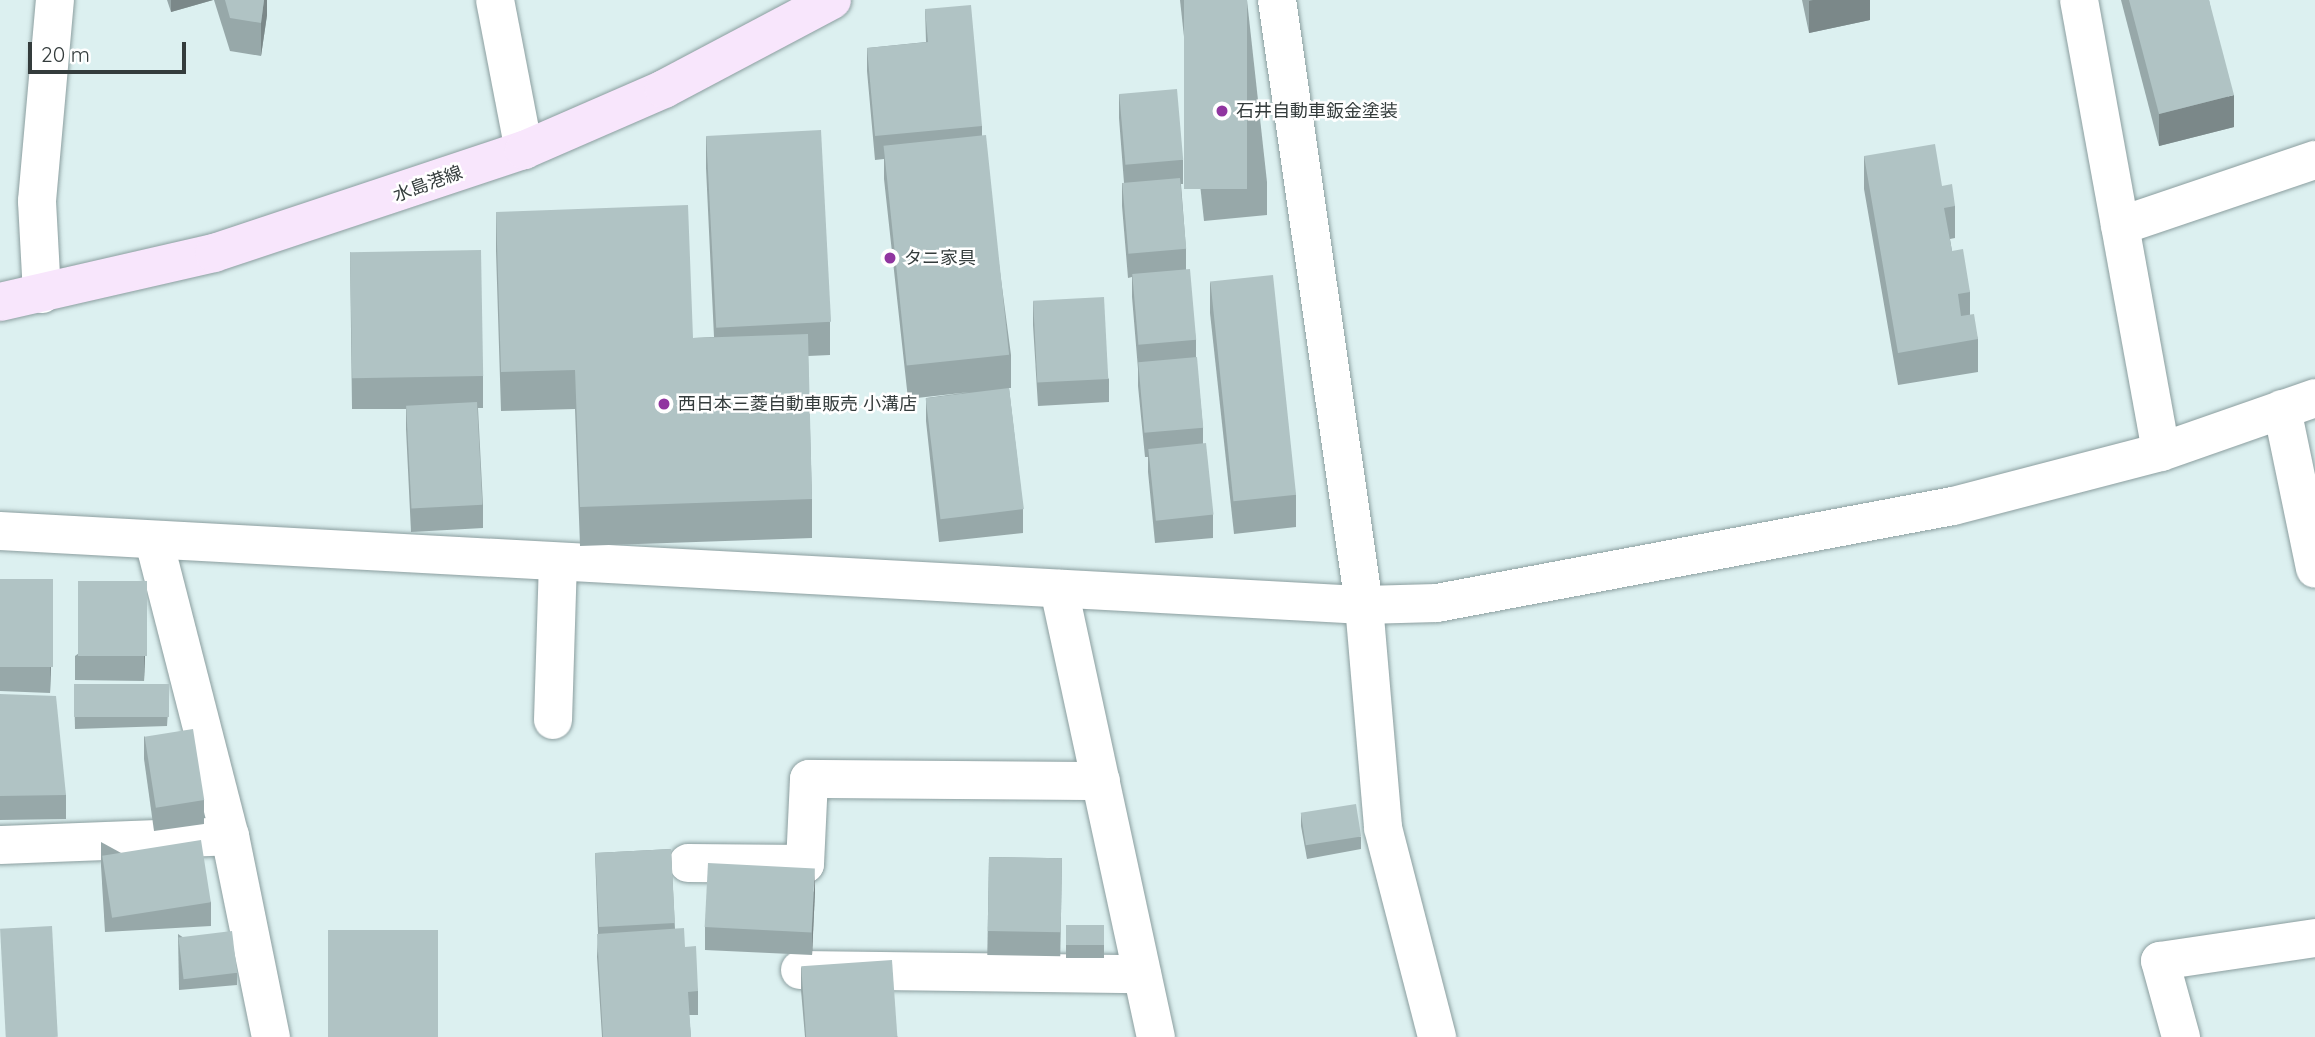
<!DOCTYPE html>
<meta charset="utf-8">
<style>
body{margin:0}
#map{position:relative;width:2315px;height:1037px;overflow:hidden;background:#dcf0f0;font-family:Quicksand,"Noto Sans JP",sans-serif}
div>[style]{position:absolute}
[style*='--x']{left:calc(var(--x)*1px);top:calc(var(--y)*1px);width:calc(var(--w)*1px);rotate:calc(var(--a)*1deg)}
.roads{filter:drop-shadow(0 0 2px #8b9e9f) drop-shadow(0 0 2px #8b9e9f)}
.street>*{height:38px;margin:-19px;padding:0 19px;transform-origin:19px;border-radius:19px;background:#fff}
.secondary>*{height:38px;margin:-19px;padding:0 19px;transform-origin:19px;border-radius:19px;background:#f8e6fc}
.wall>*{inset:0;background:#97a8a9;transform-origin:0 0}
.shaded-wall>*{inset:0;background:#7b8889}
.building>*{inset:0;background:#b0c3c4;transform-origin:0 0}
.dots>*{width:19px;height:19px;translate:-50% -50%;box-sizing:border-box;border:4px solid #fff;border-radius:50%}
span{translate:-50% -50%;white-space:nowrap;text-align:center;line-height:1.15;-webkit-text-stroke:5px #fff;paint-order:stroke}
.poi-label{font-size:18px;color:#343c3c}
.left{translate:0 -50%;text-align:left}
.street-label{font-size:18px;color:#343c3c}
.scale{position:absolute;left:28px;top:42px;width:158px;height:32px;box-sizing:border-box;border:4px solid #343c3c;border-top:0;padding-left:9px;font-size:21px;line-height:24px;white-space:nowrap;color:#343c3c;-webkit-text-stroke:5px #fff;paint-order:stroke}
</style>
<div id="map">
<div class="roads">
<div class="street">
<div style="--x:495;--y:0;--w:153;--a:79.1"></div>
<div style="--x:1277;--y:0;--w:611;--a:81.82"></div>
<div style="--x:1364;--y:605;--w:224;--a:85.1"></div>
<div style="--x:1383;--y:828;--w:216;--a:75.5"></div>
<div style="--x:2079;--y:0;--w:459;--a:79.7"></div>
<div style="--x:2120;--y:226;--w:206;--a:-18.7"></div>
<div style="--x:42;--y:294;--w:93;--a:-93.1"></div>
<div style="--x:37;--y:201;--w:202;--a:-84.9"></div>
<div style="--x:2282;--y:409;--w:163;--a:78.3"></div>
<div style="--x:0;--y:531;--w:1366;--a:3.11"></div>
<div style="--x:1364;--y:605;--w:73;--a:-1.6"></div>
<div style="--x:1437;--y:603;--w:525;--a:-10.65"></div>
<div style="--x:1953;--y:506;--w:215;--a:-14.6"></div>
<div style="--x:2161;--y:452;--w:163;--a:-19.3"></div>
<div style="--x:154;--y:541;--w:305;--a:75.6"></div>
<div style="--x:230;--y:836;--w:205;--a:78.5"></div>
<div style="--x:1059;--y:589;--w:458;--a:77.8"></div>
<div style="--x:553;--y:720;--w:158;--a:-88.2"></div>
<div style="--x:0;--y:845;--w:230;--a:-2.2"></div>
<div style="--x:688;--y:863;--w:117;--a:0.5"></div>
<div style="--x:805;--y:864;--w:85;--a:-87.3"></div>
<div style="--x:809;--y:779;--w:292;--a:0.4"></div>
<div style="--x:800;--y:970;--w:342;--a:0.7"></div>
<div style="--x:2181;--y:1037;--w:79;--a:-105.4"></div>
<div style="--x:2160;--y:961;--w:157;--a:-8.4"></div>
</div>
<div class="secondary">
<div style="--x:0;--y:302;--w:220;--a:-12.9"></div>
<div style="--x:214;--y:253;--w:327;--a:-18.4"></div>
<div style="--x:524;--y:150;--w:153;--a:-23.5"></div>
<div style="--x:664;--y:89;--w:190;--a:-27.9"></div>
</div>
</div>
<div class="wall">
<div style="clip-path:polygon(167px 0,213px 0,171px 12px)"></div>
<div style="clip-path:polygon(214px 0,267px 0,267px 15px,261px 56px,230px 51px)"></div>
<div style="clip-path:polygon(1180px 0,1247px 0,1267px 182px,1267px 215px,1204px 221px)"></div>
<div style="clip-path:polygon(1802px 0,1870px 0,1870px 20px,1809px 33px)"></div>
<div style="clip-path:polygon(2121px 0,2209px 0,2234px 127px,2159px 146px)"></div>
<div style="clip-path:polygon(925px 9px,982px 126px,982px 135px,1011px 355px,1011px 388px,1009px 388px,1023px 509px,1023px 533px,939px 542px,926px 421px,926px 398px,970px 392px,908px 399px,884px 179px,884px 159px,875px 160px,867px 71px,867px 48px,926px 42px)"></div>
<div style="clip-path:polygon(1119px 94px,1183px 160px,1183px 184px,1181px 184px,1186px 249px,1186px 269px,1196px 340px,1196px 357px,1203px 428px,1203px 444px,1213px 515px,1213px 538px,1155px 543px,1148px 472px,1148px 457px,1145px 457px,1138px 386px,1138px 369px,1132px 297px,1132px 277px,1128px 278px,1122px 206px,1122px 183px,1124px 183px,1119px 118px)"></div>
<div style="clip-path:polygon(706px 136px,830px 322px,830px 355px,808px 356px,812px 499px,812px 538px,580px 546px,575px 409px,501px 411px,496px 251px,496px 212px,693px 338px,714px 337px,706px 168px)"></div>
<div style="clip-path:polygon(1864px 156px,1942px 186px,1955px 206px,1955px 238px,1950px 239px,1952px 251px,1970px 292px,1970px 315px,1978px 339px,1978px 372px,1898px 385px,1864px 189px)"></div>
<div style="clip-path:polygon(350px 252px,483px 376px,483px 408px,478px 408px,483px 505px,483px 528px,411px 532px,406px 429px,406px 409px,352px 409px)"></div>
<div style="clip-path:polygon(1210px 281px,1296px 495px,1296px 527px,1234px 534px,1210px 313px)"></div>
<div style="clip-path:polygon(1033px 301px,1109px 379px,1109px 402px,1038px 406px,1033px 325px)"></div>
<div style="clip-path:polygon(0 579px,53px 602px,50px 693px,0 691px)"></div>
<div style="clip-path:polygon(147px 604px,144px 681px,75px 680px,75px 656px)"></div>
<div style="clip-path:polygon(74px 684px,169px 696px,167px 726px,75px 729px)"></div>
<div style="clip-path:polygon(0 694px,66px 795px,66px 819px,0 820px)"></div>
<div style="clip-path:polygon(144px 736px,204px 800px,204px 824px,154px 831px,144px 759px)"></div>
<div style="clip-path:polygon(1301px 813px,1361px 837px,1361px 849px,1307px 859px,1301px 826px)"></div>
<div style="clip-path:polygon(101px 842px,211px 902px,211px 926px,105px 932px,101px 866px)"></div>
<div style="clip-path:polygon(671px 849px,675px 929px,685px 947px,698px 991px,698px 1015px,689px 1015px,691px 1037px,602px 1037px,597px 957px,598px 934px,595px 853px)"></div>
<div style="left:989px;top:857px;width:73px;height:98px;rotate:1deg"></div>
<div style="clip-path:polygon(815px 891px,812px 955px,705px 950px,705px 927px)"></div>
<div style="left:1104px;top:925px;width:33px;height:38px;rotate:90deg"></div>
<div style="clip-path:polygon(178px 934px,237px 973px,237px 985px,179px 990px)"></div>
<div style="clip-path:polygon(801px 967px,898px 1037px,805px 1037px,801px 990px)"></div>
</div>
<div class="shaded-wall">
<div style="clip-path:polygon(171px 0,213px 0,171px 12px)"></div>
<div style="clip-path:polygon(264px 0,267px 0,267px 15px,261px 56px,261px 23px)"></div>
<div style="clip-path:polygon(1813px 0,1870px 0,1870px 20px,1809px 33px,1809px 1px)"></div>
<div style="clip-path:polygon(2234px 95px,2234px 127px,2159px 146px,2159px 114px)"></div>
<div style="clip-path:polygon(53px 579px,53px 602px,50px 693px,50px 669px)"></div>
<div style="clip-path:polygon(147px 581px,147px 604px,144px 681px,144px 657px)"></div>
<div style="clip-path:polygon(815px 868px,815px 891px,812px 955px,812px 931px)"></div>
</div>
<div class="building">
<div style="clip-path:polygon(225px 0,264px 0,261px 23px,230px 18px)"></div>
<div style="left:1184px;top:0;width:63px;height:189px"></div>
<div style="clip-path:polygon(2129px 0,2209px 0,2234px 95px,2159px 114px)"></div>
<div style="clip-path:polygon(971px 5px,982px 126px,875px 136px,867px 48px,928px 42px,925px 9px)"></div>
<div style="left:1177px;top:89px;width:71px;height:58px;rotate:85deg"></div>
<div style="left:821px;top:130px;width:192px;height:115px;rotate:87deg"></div>
<div style="left:986px;top:135px;width:221px;height:103px;rotate:84deg"></div>
<div style="clip-path:polygon(1935px 144px,1942px 186px,1952px 184px,1955px 206px,1944px 208px,1952px 251px,1963px 249px,1970px 292px,1958px 294px,1961px 316px,1974px 314px,1978px 339px,1898px 353px,1864px 156px)"></div>
<div style="left:1180px;top:178px;width:71px;height:58px;rotate:85deg"></div>
<div style="clip-path:polygon(688px 205px,693px 338px,808px 334px,812px 499px,580px 507px,575px 370px,501px 372px,496px 212px)"></div>
<div style="left:481px;top:250px;width:126px;height:131px;rotate:89deg"></div>
<div style="left:1190px;top:269px;width:71px;height:58px;rotate:85deg"></div>
<div style="left:1273px;top:275px;width:221px;height:63px;rotate:84deg"></div>
<div style="left:1104px;top:297px;width:82px;height:71px;rotate:87deg"></div>
<div style="left:1197px;top:357px;width:71px;height:59px;rotate:85deg"></div>
<div style="left:1009px;top:388px;width:122px;height:84px;rotate:83deg"></div>
<div style="left:477px;top:402px;width:103px;height:71px;rotate:87deg"></div>
<div style="left:1206px;top:443px;width:72px;height:58px;rotate:84deg"></div>
<div style="left:0;top:579px;width:53px;height:88px"></div>
<div style="left:78px;top:581px;width:69px;height:75px"></div>
<div style="left:74px;top:684px;width:95px;height:33px"></div>
<div style="clip-path:polygon(0 694px,56px 696px,66px 795px,0 796px)"></div>
<div style="left:193px;top:729px;width:72px;height:49px;rotate:81deg"></div>
<div style="left:1356px;top:804px;width:33px;height:56px;rotate:81deg"></div>
<div style="left:201px;top:840px;width:63px;height:100px;rotate:81deg"></div>
<div style="left:671px;top:849px;width:74px;height:76px;rotate:87deg"></div>
<div style="left:989px;top:857px;width:73px;height:74px;rotate:1deg"></div>
<div style="left:708px;top:863px;width:107px;height:64px;rotate:3deg"></div>
<div style="left:1104px;top:925px;width:20px;height:38px;rotate:90deg"></div>
<div style="left:52px;top:926px;width:111px;height:52px;rotate:87deg"></div>
<div style="clip-path:polygon(684px 928px,685px 947px,696px 946px,698px 991px,688px 992px,691px 1037px,603px 1037px,597px 934px)"></div>
<div style="left:328px;top:930px;width:110px;height:107px"></div>
<div style="left:232px;top:931px;width:42px;height:54px;rotate:83deg"></div>
<div style="left:892px;top:960px;width:77px;height:91px;rotate:86deg"></div>
</div>
<div class="dots">
<div style="left:1222px;top:111px;background:#9035a0"></div>
<div style="left:890px;top:258px;background:#9035a0"></div>
<div style="left:664px;top:404px;background:#9035a0"></div>
</div>
<div class="poi-label">
<span class="left" style="left:1236px;top:111px">石井自動車鈑金塗装</span>
<span class="left" style="left:904px;top:258px">タニ家具</span>
<span class="left" style="left:678px;top:404px">西日本三菱自動車販売 小溝店</span>
</div>
<div class="street-label">
<span style="left:428px;top:184px;rotate:-20deg">水島港線</span>
</div>
<div class="scale">20 m</div>
</div>
